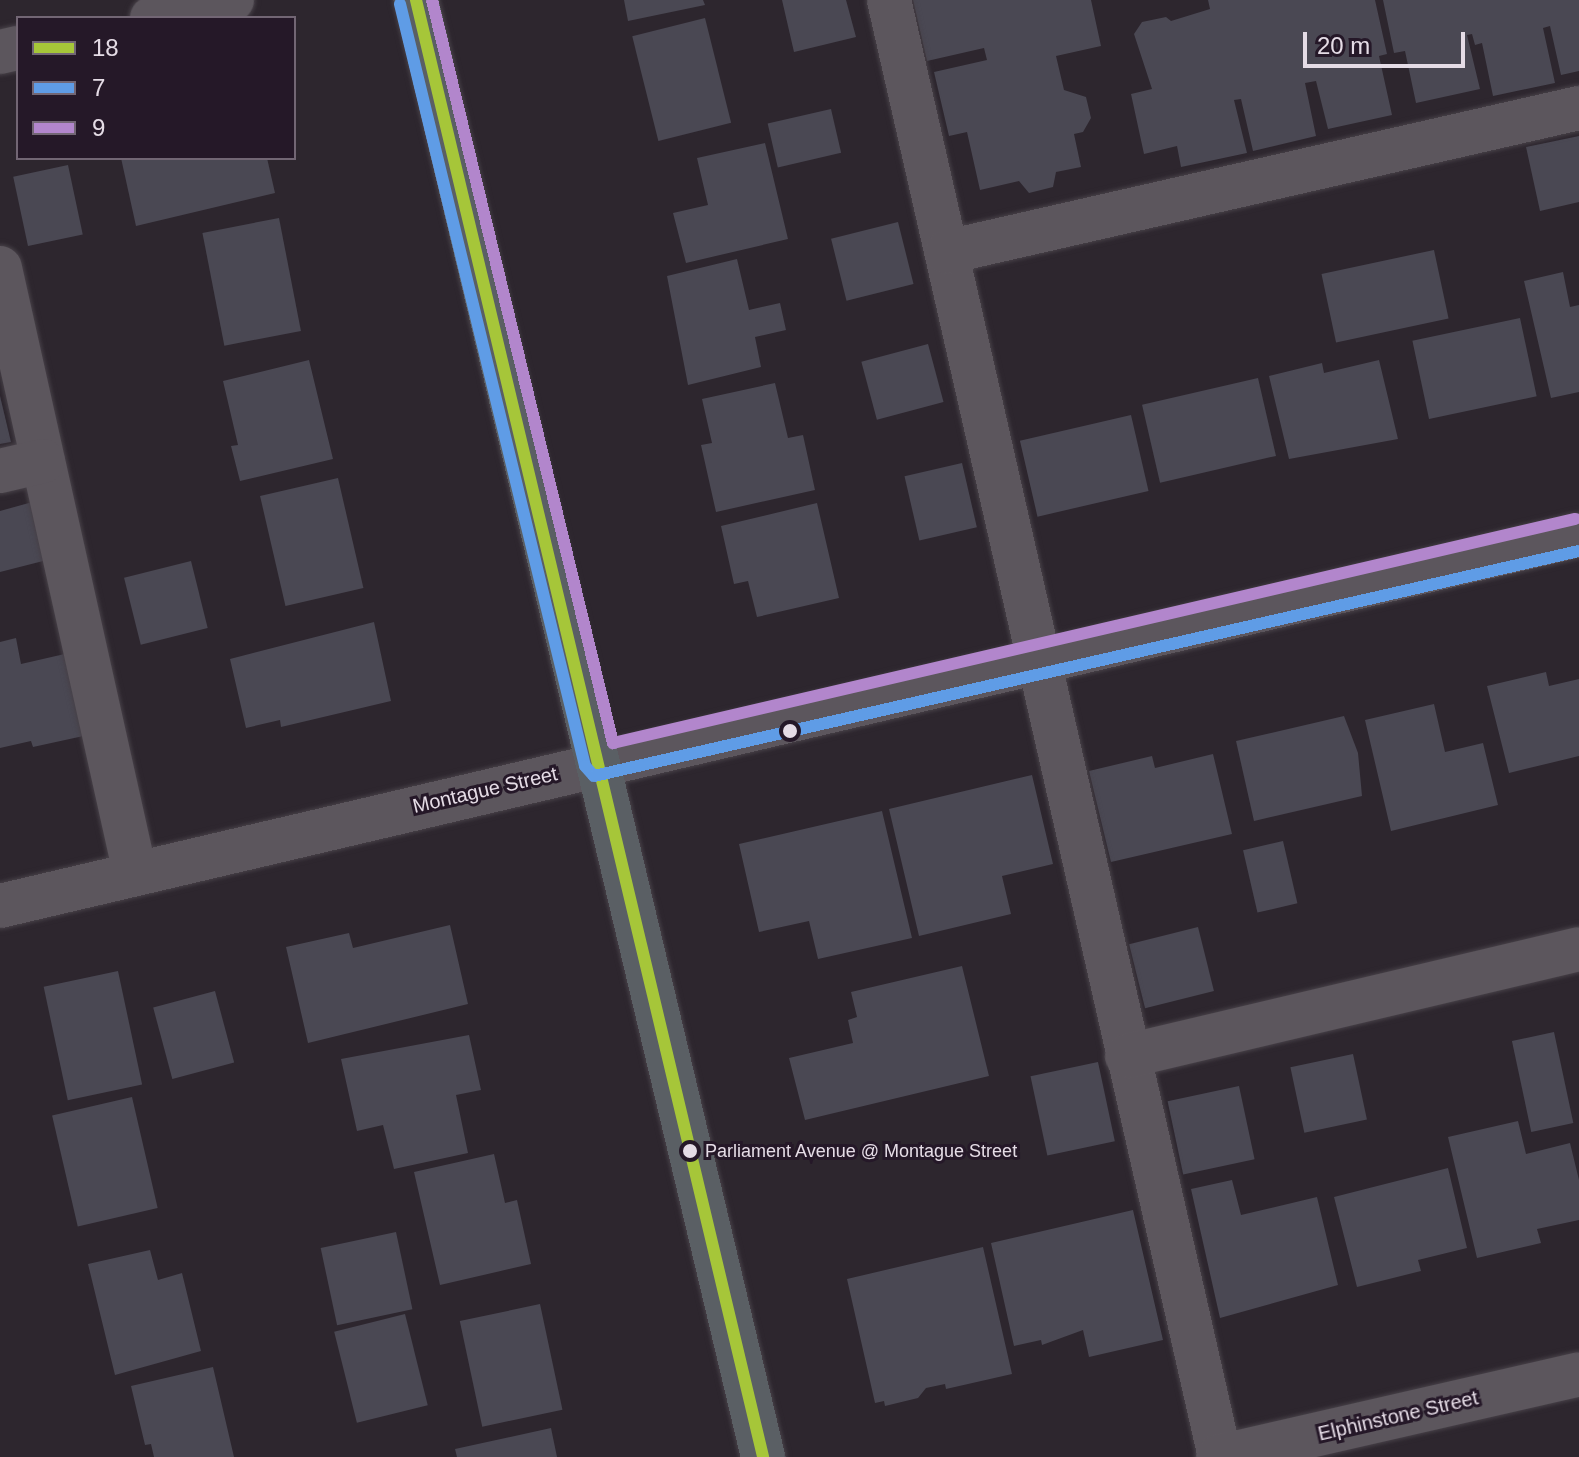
<!DOCTYPE html>
<style>
body{margin:0}
#map{position:relative;width:1579px;height:1457px;overflow:hidden;background:#2d262e;font-family:Arial,sans-serif}
div>[style]{position:absolute}
[style*='--x']{left:calc(var(--x)*1px);top:calc(var(--y)*1px);width:calc(var(--w)*1px);rotate:calc(var(--a)*1deg)}
.building>*{inset:0;background:#4a4853;transform-origin:0 0}
.roads{filter:drop-shadow(0 0 2px #474148) drop-shadow(0 0 2px #474148)}
.minor>*{height:44px;margin:-22px;padding:0 22px;transform-origin:22px;border-radius:22px;background:#5c565d}
.major>*{height:44px;margin:-22px;padding:0 22px;transform-origin:22px;border-radius:22px;background:#5a5f64}
.bus-1>*{height:12px;margin:-6px;padding:0 6px;transform-origin:6px;border-radius:6px;background:#a6c639}
.bus-2>*{height:12px;margin:-6px;padding:0 6px;transform-origin:6px;border-radius:6px;background:#5f9ce6}
.bus-3>*{height:12px;margin:-6px;padding:0 6px;transform-origin:6px;border-radius:6px;background:#b286cc}
.dots>*{width:22px;height:22px;translate:-50% -50%;box-sizing:border-box;border:4px solid #251828;border-radius:50%}
span{translate:-50% -50%;white-space:nowrap;text-align:center;line-height:1.15;-webkit-text-stroke:6px #251828;paint-order:stroke}
.bus-label{font-size:18px;color:#e5dce6}
.left{translate:0 -50%;text-align:left}
.street-label{font-size:20px;color:#e5dce6}
.legend{position:absolute;left:16px;top:16px;width:280px;height:144px;box-sizing:border-box;background:#251828;border:2px solid #726674;margin:0;padding:10px 14px;list-style:none;font-size:24px;color:#e5dce6}
.legend li{display:flex;align-items:center;gap:16px;height:40px}
.legend b{width:40px;border:2px solid #726674}
.scale{position:absolute;left:1303px;top:32px;width:162px;height:36px;box-sizing:border-box;border:4px solid #e5dce6;border-top:0;padding-left:10px;font-size:24px;line-height:28px;white-space:nowrap;color:#e5dce6;-webkit-text-stroke:6px #251828;paint-order:stroke}
</style>
<div id="map">
<div class="building">
<div style="clip-path:polygon(624px 0,703px 0,705px 5px,628px 21px)"></div>
<div style="clip-path:polygon(782px 0,846px 0,856px 37px,794px 52px)"></div>
<div style="clip-path:polygon(913px 0,1091px 0,1101px 46px,1056px 56px,1064px 90px,1086px 97px,1091px 118px,1083px 132px,1074px 134px,1081px 167px,1056px 172px,1053px 187px,1029px 193px,1019px 181px,980px 190px,967px 132px,949px 136px,934px 72px,987px 60px,984px 48px,927px 61px)"></div>
<div style="clip-path:polygon(1208px 0,1375px 0,1387px 54px,1379px 56px,1392px 115px,1328px 129px,1316px 81px,1305px 83px,1316px 136px,1253px 151px,1241px 99px,1234px 100px,1247px 153px,1181px 167px,1177px 146px,1144px 154px,1131px 94px,1152px 89px,1134px 34px,1142px 22px,1166px 17px,1171px 21px,1210px 9px)"></div>
<div style="clip-path:polygon(1383px 0,1579px 0,1579px 71px,1561px 75px,1550px 26px,1543px 28px,1555px 83px,1493px 96px,1482px 43px,1475px 45px,1472px 34px,1467px 35px,1480px 89px,1416px 103px,1405px 51px,1394px 53px)"></div>
<div style="left:705px;top:18px;width:108px;height:75px;rotate:76deg"></div>
<div style="left:831px;top:109px;width:45px;height:65px;rotate:77deg"></div>
<div style="clip-path:polygon(1579px 136px,1579px 202px,1540px 211px,1526px 147px)"></div>
<div style="clip-path:polygon(765px 143px,788px 239px,686px 263px,673px 213px,708px 205px,697px 158px)"></div>
<div style="clip-path:polygon(121px 158px,267px 158px,275px 193px,136px 226px)"></div>
<div style="left:68px;top:165px;width:71px;height:56px;rotate:78deg"></div>
<div style="left:279px;top:218px;width:115px;height:78px;rotate:79deg"></div>
<div style="left:898px;top:222px;width:64px;height:69px;rotate:76deg"></div>
<div style="left:1434px;top:250px;width:70px;height:115px;rotate:78deg"></div>
<div style="clip-path:polygon(737px 259px,749px 310px,780px 303px,786px 330px,755px 337px,761px 367px,688px 385px,667px 276px)"></div>
<div style="clip-path:polygon(1563px 272px,1570px 307px,1579px 305px,1579px 392px,1551px 398px,1524px 281px)"></div>
<div style="left:1520px;top:318px;width:80px;height:110px;rotate:78deg"></div>
<div style="left:928px;top:344px;width:60px;height:69px;rotate:75deg"></div>
<div style="clip-path:polygon(309px 360px,333px 459px,240px 481px,231px 446px,238px 445px,223px 381px)"></div>
<div style="clip-path:polygon(1379px 360px,1398px 439px,1289px 459px,1269px 376px,1322px 363px,1324px 373px)"></div>
<div style="left:1258px;top:378px;width:80px;height:119px;rotate:77deg"></div>
<div style="clip-path:polygon(775px 383px,788px 438px,803px 435px,815px 490px,716px 512px,701px 445px,712px 443px,702px 399px)"></div>
<div style="clip-path:polygon(0 396px,11px 442px,0 444px)"></div>
<div style="left:1131px;top:415px;width:78px;height:114px;rotate:77deg"></div>
<div style="left:962px;top:463px;width:66px;height:59px;rotate:77deg"></div>
<div style="left:338px;top:478px;width:113px;height:80px;rotate:77deg"></div>
<div style="clip-path:polygon(36px 501px,51px 559px,0 572px,0 511px)"></div>
<div style="clip-path:polygon(817px 503px,839px 598px,757px 617px,748px 581px,734px 584px,721px 526px)"></div>
<div style="left:191px;top:561px;width:69px;height:69px;rotate:76deg"></div>
<div style="clip-path:polygon(374px 622px,391px 701px,281px 727px,280px 720px,246px 728px,230px 659px)"></div>
<div style="clip-path:polygon(16px 638px,21px 664px,69px 653px,88px 735px,33px 747px,31px 741px,0 748px,0 642px)"></div>
<div style="clip-path:polygon(1546px 672px,1549px 686px,1579px 679px,1579px 756px,1509px 773px,1487px 686px)"></div>
<div style="clip-path:polygon(1434px 704px,1445px 752px,1483px 743px,1498px 805px,1391px 831px,1365px 720px)"></div>
<div style="clip-path:polygon(1344px 716px,1358px 753px,1362px 796px,1254px 821px,1236px 741px)"></div>
<div style="clip-path:polygon(1213px 754px,1232px 834px,1111px 862px,1089px 771px,1152px 756px,1155px 768px)"></div>
<div style="clip-path:polygon(1032px 775px,1053px 864px,1002px 876px,1011px 914px,919px 936px,889px 809px)"></div>
<div style="clip-path:polygon(882px 811px,912px 938px,818px 959px,809px 921px,759px 932px,739px 844px)"></div>
<div style="left:1283px;top:841px;width:64px;height:41px;rotate:77deg"></div>
<div style="clip-path:polygon(450px 925px,468px 1004px,308px 1043px,286px 947px,349px 933px,353px 948px)"></div>
<div style="left:1198px;top:927px;width:66px;height:71px;rotate:76deg"></div>
<div style="clip-path:polygon(962px 966px,989px 1076px,805px 1120px,789px 1058px,853px 1043px,848px 1020px,857px 1017px,851px 992px)"></div>
<div style="left:118px;top:971px;width:116px;height:76px;rotate:78deg"></div>
<div style="left:215px;top:991px;width:74px;height:64px;rotate:75deg"></div>
<div style="left:1554px;top:1032px;width:93px;height:43px;rotate:78deg"></div>
<div style="clip-path:polygon(469px 1035px,481px 1090px,456px 1095px,468px 1153px,394px 1169px,383px 1125px,357px 1131px,341px 1059px)"></div>
<div style="left:1353px;top:1054px;width:67px;height:64px;rotate:78deg"></div>
<div style="left:1098px;top:1062px;width:81px;height:69px;rotate:78deg"></div>
<div style="left:1239px;top:1086px;width:75px;height:73px;rotate:78deg"></div>
<div style="left:132px;top:1097px;width:114px;height:82px;rotate:77deg"></div>
<div style="clip-path:polygon(1518px 1121px,1526px 1154px,1570px 1143px,1579px 1180px,1579px 1220px,1537px 1229px,1541px 1243px,1477px 1258px,1448px 1137px)"></div>
<div style="clip-path:polygon(494px 1154px,505px 1203px,517px 1200px,531px 1264px,440px 1285px,414px 1172px)"></div>
<div style="clip-path:polygon(1448px 1168px,1467px 1248px,1418px 1260px,1421px 1271px,1357px 1287px,1334px 1197px)"></div>
<div style="clip-path:polygon(1232px 1180px,1241px 1215px,1317px 1197px,1338px 1285px,1220px 1318px,1191px 1189px)"></div>
<div style="clip-path:polygon(1133px 1210px,1163px 1340px,1089px 1357px,1083px 1330px,1042px 1345px,1041px 1340px,1014px 1346px,991px 1243px)"></div>
<div style="left:396px;top:1232px;width:79px;height:77px;rotate:78deg"></div>
<div style="clip-path:polygon(983px 1247px,1012px 1374px,946px 1389px,945px 1384px,926px 1388px,918px 1398px,885px 1406px,884px 1401px,875px 1403px,847px 1279px)"></div>
<div style="clip-path:polygon(150px 1250px,158px 1280px,182px 1273px,201px 1351px,115px 1375px,88px 1264px)"></div>
<div style="left:540px;top:1304px;width:108px;height:82px;rotate:78deg"></div>
<div style="left:405px;top:1314px;width:94px;height:73px;rotate:76deg"></div>
<div style="clip-path:polygon(213px 1367px,234px 1457px,154px 1457px,151px 1444px,145px 1445px,131px 1386px)"></div>
<div style="clip-path:polygon(551px 1428px,557px 1457px,457px 1457px,455px 1449px)"></div>
</div>
<div class="roads">
<div class="minor">
<div style="--x:889;--y:0;--w:1494;--a:77.2"></div>
<div style="--x:152;--y:18;--w:82;--a:-12.7"></div>
<div style="--x:0;--y:52;--w:18;--a:-13"></div>
<div style="--x:947;--y:252;--w:648;--a:-12.84"></div>
<div style="--x:0;--y:268;--w:620;--a:77.42"></div>
<div style="--x:0;--y:471;--w:44;--a:-13.1"></div>
<div style="--x:0;--y:906;--w:1622;--a:-13.22"></div>
<div style="--x:1127;--y:1056;--w:464;--a:-13.3"></div>
<div style="--x:1218;--y:1457;--w:370;--a:-12.9"></div>
</div>
<div class="major">
<div style="--x:416;--y:0;--w:1498;--a:76.6"></div>
</div>
</div>
<div class="bus-1">
<div style="--x:416;--y:0;--w:1498;--a:76.6"></div>
</div>
<div class="bus-2">
<div style="--x:400;--y:4;--w:784;--a:76.35"></div>
<div style="--x:585;--y:766;--w:13;--a:48"></div>
<div style="--x:594;--y:776;--w:1010;--a:-12.87"></div>
</div>
<div class="bus-3">
<div style="--x:432;--y:0;--w:765;--a:76.31"></div>
<div style="--x:613;--y:743;--w:988;--a:-13.11"></div>
</div>
<div class="dots">
<div style="left:790px;top:731px;background:#e5dce6"></div>
<div style="left:690px;top:1151px;background:#e5dce6"></div>
</div>
<div class="bus-label">
<span class="left" style="left:705px;top:1151px">Parliament Avenue @ Montague Street</span>
</div>
<div class="street-label">
<span style="left:485px;top:790px;rotate:-13deg">Montague Street</span>
<span style="left:1398px;top:1416px;rotate:-13deg">Elphinstone Street</span>
</div>
<ul class="legend">
<li><b style="height:10px;background:#a6c639"></b>18</li>
<li><b style="height:10px;background:#5f9ce6"></b>7</li>
<li><b style="height:10px;background:#b286cc"></b>9</li>
</ul>
<div class="scale">20 m</div>
</div>
